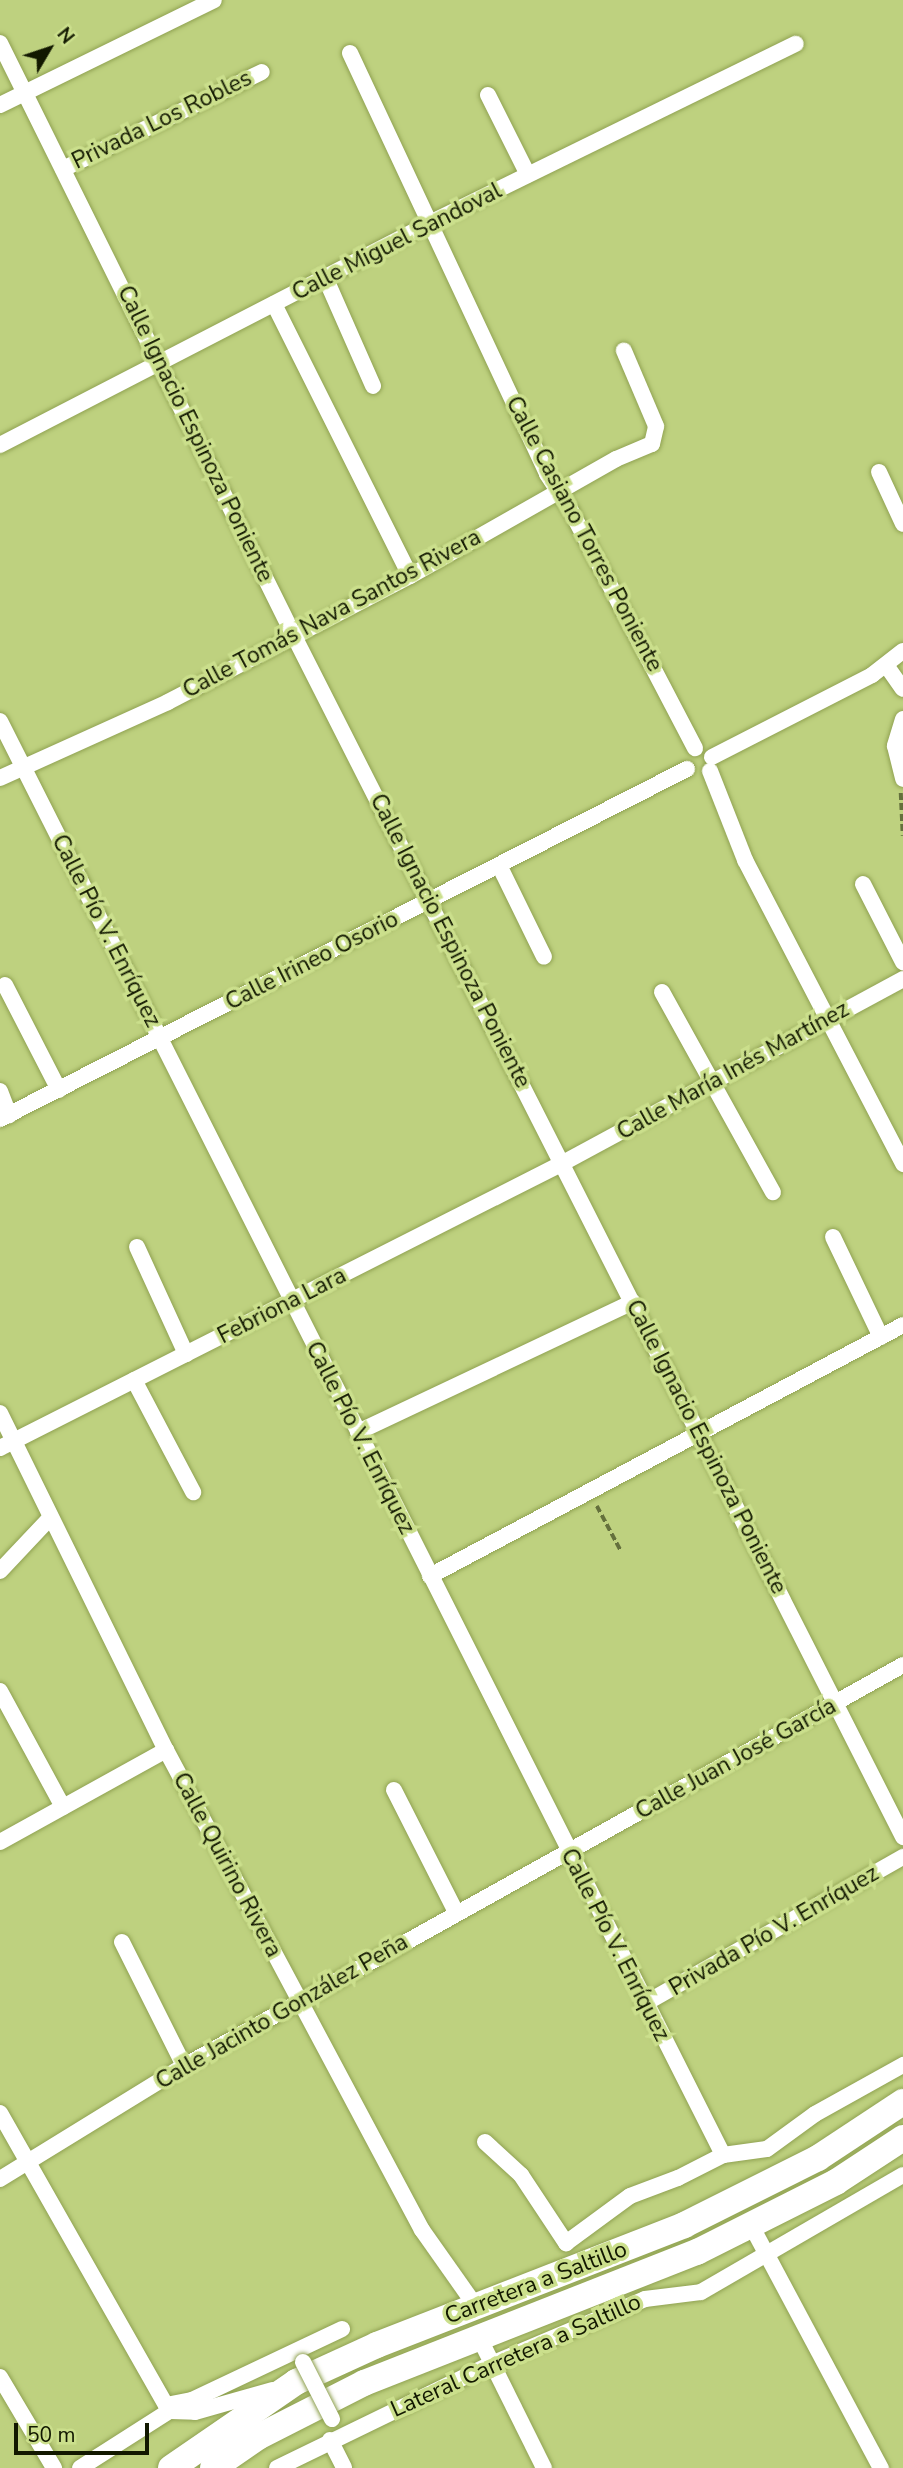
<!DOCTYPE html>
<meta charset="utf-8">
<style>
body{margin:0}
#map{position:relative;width:903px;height:2468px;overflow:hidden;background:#bed17f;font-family:"Nunito Sans",sans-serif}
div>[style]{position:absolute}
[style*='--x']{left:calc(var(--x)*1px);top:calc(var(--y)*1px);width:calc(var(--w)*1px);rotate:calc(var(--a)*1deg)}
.path>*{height:3.5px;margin-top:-1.75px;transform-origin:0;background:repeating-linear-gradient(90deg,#64703c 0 7px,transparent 0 10.5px)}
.roads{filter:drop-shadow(0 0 2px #90a252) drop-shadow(0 0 2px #90a252)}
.street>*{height:16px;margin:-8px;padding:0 8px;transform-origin:8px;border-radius:8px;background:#fff}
.primary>*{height:26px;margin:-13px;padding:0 13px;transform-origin:13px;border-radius:13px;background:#fff}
.bridges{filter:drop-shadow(0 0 2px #90a252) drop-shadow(0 0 2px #90a252)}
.street-bridge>*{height:16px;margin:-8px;padding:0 8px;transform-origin:8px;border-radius:8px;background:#fff}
span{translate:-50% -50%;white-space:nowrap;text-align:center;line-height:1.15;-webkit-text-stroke:7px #cbdf8c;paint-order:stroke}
.street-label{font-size:23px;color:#121800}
.north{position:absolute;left:14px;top:14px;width:70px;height:70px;-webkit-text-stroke:5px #cbdf8c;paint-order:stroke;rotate:51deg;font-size:19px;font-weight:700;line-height:28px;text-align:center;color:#121800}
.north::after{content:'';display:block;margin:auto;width:24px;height:32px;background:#121800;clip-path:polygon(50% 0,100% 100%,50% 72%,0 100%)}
.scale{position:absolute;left:14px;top:2423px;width:135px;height:32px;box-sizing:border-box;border:4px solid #121800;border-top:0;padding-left:9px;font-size:21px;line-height:24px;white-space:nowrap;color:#121800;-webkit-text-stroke:5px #cbdf8c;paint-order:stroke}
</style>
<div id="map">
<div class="path">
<div style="--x:901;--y:793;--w:43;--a:87.3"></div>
<div style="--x:597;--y:1506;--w:51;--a:61.9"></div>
</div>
<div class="roads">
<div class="street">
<div style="--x:0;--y:43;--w:660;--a:63.63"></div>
<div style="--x:293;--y:634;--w:1349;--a:63.11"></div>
<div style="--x:350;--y:53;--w:465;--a:64.9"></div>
<div style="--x:547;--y:474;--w:42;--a:56.7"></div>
<div style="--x:570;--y:509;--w:270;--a:62.4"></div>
<div style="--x:488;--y:95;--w:89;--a:63.4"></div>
<div style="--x:0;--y:105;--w:238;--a:-26.1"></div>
<div style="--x:63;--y:169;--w:221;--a:-26"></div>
<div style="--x:325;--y:277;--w:119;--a:66.2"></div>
<div style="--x:274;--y:304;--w:304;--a:63.4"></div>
<div style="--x:0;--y:445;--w:486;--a:-27.3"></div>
<div style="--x:432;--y:222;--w:405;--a:-26.1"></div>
<div style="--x:879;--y:472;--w:57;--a:65.2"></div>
<div style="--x:886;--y:665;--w:29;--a:55"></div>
<div style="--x:903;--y:719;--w:28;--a:107"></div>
<div style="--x:895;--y:746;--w:34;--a:76"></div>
<div style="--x:0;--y:721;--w:1606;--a:63.24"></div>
<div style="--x:712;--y:757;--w:180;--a:-27.1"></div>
<div style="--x:872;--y:675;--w:39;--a:-38"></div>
<div style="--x:710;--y:771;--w:96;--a:68.5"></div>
<div style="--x:745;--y:860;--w:343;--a:62.5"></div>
<div style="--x:0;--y:778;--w:184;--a:-24.3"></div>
<div style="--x:168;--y:702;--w:273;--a:-27.5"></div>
<div style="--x:410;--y:576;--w:237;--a:-29.6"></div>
<div style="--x:616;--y:459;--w:39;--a:-23"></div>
<div style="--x:652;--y:444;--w:18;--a:-77"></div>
<div style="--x:656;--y:426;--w:82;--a:-113.1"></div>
<div style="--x:499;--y:865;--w:102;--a:63.9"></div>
<div style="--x:863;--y:884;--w:88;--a:62.9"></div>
<div style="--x:5;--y:985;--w:118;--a:62.8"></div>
<div style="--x:662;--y:992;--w:229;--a:61"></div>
<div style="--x:0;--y:1091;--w:26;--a:69"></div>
<div style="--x:0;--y:1119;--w:771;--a:-27"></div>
<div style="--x:833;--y:1237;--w:111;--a:64.4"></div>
<div style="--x:137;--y:1247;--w:118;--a:65.4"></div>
<div style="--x:134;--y:1380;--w:127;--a:62.2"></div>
<div style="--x:0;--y:1413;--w:376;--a:63.8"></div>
<div style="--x:166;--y:1750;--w:544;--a:61.93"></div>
<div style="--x:422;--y:2230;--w:92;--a:54.8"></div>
<div style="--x:358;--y:1432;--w:304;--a:-25.3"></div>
<div style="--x:0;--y:1448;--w:631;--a:-26.85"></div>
<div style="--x:563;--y:1163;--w:387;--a:-28.4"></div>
<div style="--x:0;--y:1571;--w:73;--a:-46.7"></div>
<div style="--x:430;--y:1576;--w:535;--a:-27.95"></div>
<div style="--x:0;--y:1691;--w:132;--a:61.5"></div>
<div style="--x:394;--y:1790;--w:137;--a:63.1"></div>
<div style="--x:0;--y:1842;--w:190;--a:-29"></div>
<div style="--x:122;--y:1942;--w:139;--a:63.4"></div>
<div style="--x:644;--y:2004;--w:298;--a:-29.6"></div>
<div style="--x:0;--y:2113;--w:343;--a:60.4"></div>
<div style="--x:485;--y:2142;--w:49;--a:42.5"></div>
<div style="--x:521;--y:2175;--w:82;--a:56.5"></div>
<div style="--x:566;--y:2243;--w:79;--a:-36.3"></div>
<div style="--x:630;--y:2196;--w:51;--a:-20.6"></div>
<div style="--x:678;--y:2178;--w:51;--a:-27.1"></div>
<div style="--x:723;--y:2155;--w:44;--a:-7.8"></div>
<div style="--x:767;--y:2149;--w:59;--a:-36.1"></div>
<div style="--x:815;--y:2114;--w:101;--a:-29.1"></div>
<div style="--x:0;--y:2179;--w:216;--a:-31.6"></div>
<div style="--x:184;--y:2066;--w:823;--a:-29.15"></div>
<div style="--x:751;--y:2225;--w:276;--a:61.9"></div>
<div style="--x:479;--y:2337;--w:146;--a:63.6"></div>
<div style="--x:0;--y:2377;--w:106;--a:59.3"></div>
<div style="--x:166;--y:2405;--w:26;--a:-11"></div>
<div style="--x:192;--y:2400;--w:166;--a:-25.3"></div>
<div style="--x:171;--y:2411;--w:24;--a:2"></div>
<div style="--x:195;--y:2412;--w:80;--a:-15.9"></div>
<div style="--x:330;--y:2440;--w:31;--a:63"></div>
<div style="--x:80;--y:2468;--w:106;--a:-32.6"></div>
<div style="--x:277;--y:2468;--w:238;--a:-25.9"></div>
<div style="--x:491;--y:2364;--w:167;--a:-22.9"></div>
<div style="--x:645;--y:2299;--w:56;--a:-7.1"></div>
<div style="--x:701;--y:2292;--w:233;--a:-30.1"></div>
</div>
<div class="primary">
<div style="--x:171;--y:2468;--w:152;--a:-34.5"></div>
<div style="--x:296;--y:2382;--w:89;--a:-24.6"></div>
<div style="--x:377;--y:2345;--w:330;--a:-21.3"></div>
<div style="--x:684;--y:2225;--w:150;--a:-26.6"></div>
<div style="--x:818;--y:2158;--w:102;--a:-33.4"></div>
<div style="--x:213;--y:2468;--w:55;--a:-34.6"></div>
<div style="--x:258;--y:2437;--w:119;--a:-27"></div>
<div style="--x:364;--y:2383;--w:358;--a:-21.5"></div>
<div style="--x:697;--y:2252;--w:156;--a:-26.7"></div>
<div style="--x:836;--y:2182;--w:80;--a:-33.3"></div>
</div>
</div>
<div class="bridges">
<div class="street-bridge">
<div style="--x:303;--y:2362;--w:64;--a:63"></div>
</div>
</div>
<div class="street-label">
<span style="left:162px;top:120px;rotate:-26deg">Privada Los Robles</span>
<span style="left:397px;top:242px;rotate:-27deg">Calle Miguel Sandoval</span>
<span style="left:195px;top:434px;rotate:64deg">Calle Ignacio Espinoza Poniente</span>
<span style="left:584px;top:534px;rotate:62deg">Calle Casiano Torres Poniente</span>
<span style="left:332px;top:614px;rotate:-28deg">Calle Tomás Nava Santos Rivera</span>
<span style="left:106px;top:931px;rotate:63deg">Calle Pío V. Enríquez</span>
<span style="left:450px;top:941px;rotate:63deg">Calle Ignacio Espinoza Poniente</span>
<span style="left:312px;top:961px;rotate:-27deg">Calle Irineo Osorio</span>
<span style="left:733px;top:1071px;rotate:-29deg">Calle María Inés Martínez</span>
<span style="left:282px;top:1306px;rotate:-27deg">Febriona Lara</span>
<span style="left:360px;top:1438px;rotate:63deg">Calle Pío V. Enríquez</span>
<span style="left:706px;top:1447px;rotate:63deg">Calle Ignacio Espinoza Poniente</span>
<span style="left:736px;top:1759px;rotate:-29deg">Calle Juan José García</span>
<span style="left:227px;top:1865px;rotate:62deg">Calle Quirino Rivera</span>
<span style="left:774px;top:1931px;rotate:-30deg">Privada Pío V. Enríquez</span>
<span style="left:615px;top:1945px;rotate:63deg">Calle Pío V. Enríquez</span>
<span style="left:282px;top:2012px;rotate:-30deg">Calle Jacinto González Peña</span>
<span style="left:536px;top:2283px;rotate:-21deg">Carretera a Saltillo</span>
<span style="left:516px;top:2356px;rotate:-24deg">Lateral Carretera a Saltillo</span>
</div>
<div class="north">N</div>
<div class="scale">50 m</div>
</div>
